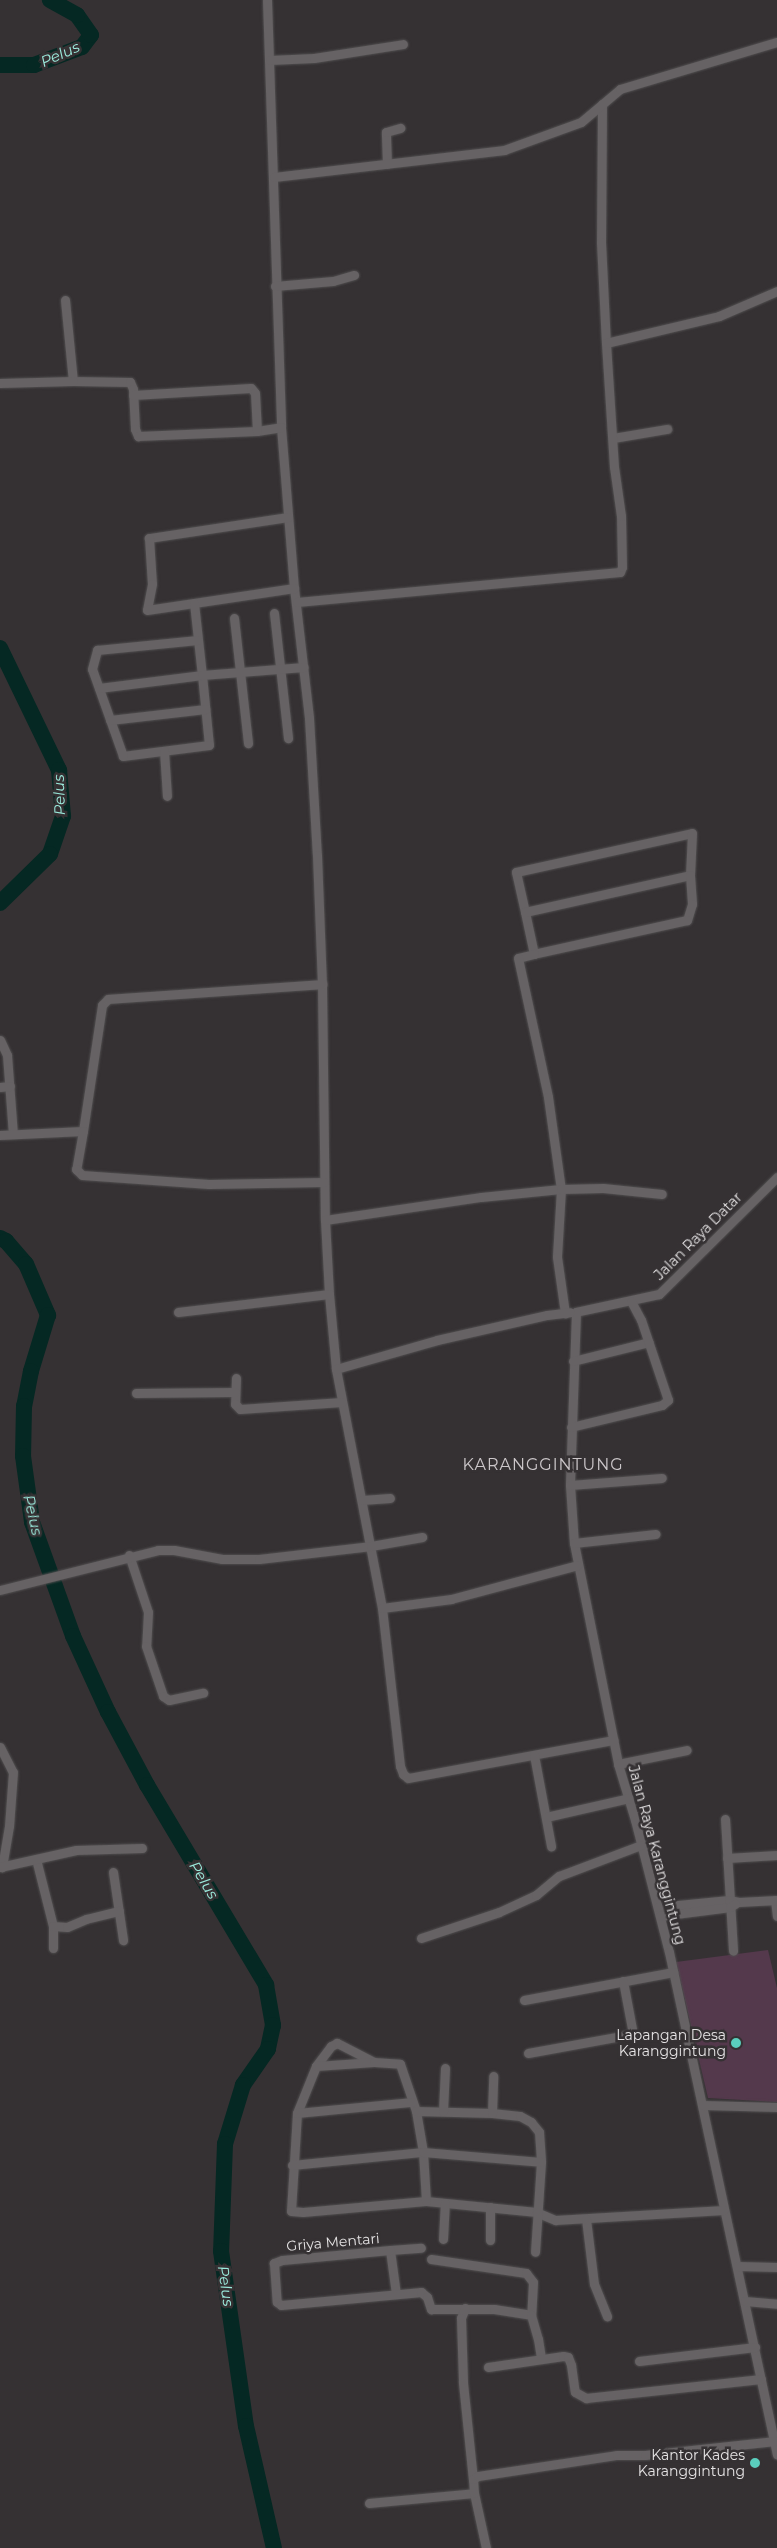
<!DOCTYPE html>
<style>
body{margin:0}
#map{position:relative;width:777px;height:2548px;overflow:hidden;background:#353133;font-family:Montserrat,sans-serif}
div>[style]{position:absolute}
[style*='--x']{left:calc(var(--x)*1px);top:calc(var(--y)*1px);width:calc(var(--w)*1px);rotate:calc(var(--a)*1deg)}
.green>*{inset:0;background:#54394c}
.river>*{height:16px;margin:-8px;padding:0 8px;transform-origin:8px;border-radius:8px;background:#052823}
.roads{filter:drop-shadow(0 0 1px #504e4f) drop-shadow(0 0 1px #504e4f)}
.street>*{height:9px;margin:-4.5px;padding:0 4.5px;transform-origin:4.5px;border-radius:4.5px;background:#666264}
.dots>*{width:14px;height:14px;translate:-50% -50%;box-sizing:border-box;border:2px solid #353133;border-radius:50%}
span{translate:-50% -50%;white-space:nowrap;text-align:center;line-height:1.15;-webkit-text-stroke:5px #353133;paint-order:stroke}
.street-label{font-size:14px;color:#e5e3e4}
.poi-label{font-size:14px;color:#e5e3e4}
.right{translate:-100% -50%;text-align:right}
.water-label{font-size:15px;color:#9cecde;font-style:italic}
.quarter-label{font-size:16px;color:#ccc7ca;letter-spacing:1px}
</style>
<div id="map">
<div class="green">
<div style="clip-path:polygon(768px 1950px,777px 1988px,777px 2102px,708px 2098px,676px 1962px)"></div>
</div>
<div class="river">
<div style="--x:0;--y:65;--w:34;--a:0"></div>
<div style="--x:34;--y:65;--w:51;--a:-20.6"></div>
<div style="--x:82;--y:47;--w:15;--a:-53"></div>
<div style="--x:91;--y:35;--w:24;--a:-125"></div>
<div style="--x:77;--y:15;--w:31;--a:-151"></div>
<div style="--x:0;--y:648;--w:136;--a:64.2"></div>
<div style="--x:59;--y:770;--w:46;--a:85"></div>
<div style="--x:63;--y:816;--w:40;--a:108.9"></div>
<div style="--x:50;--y:854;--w:70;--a:135.6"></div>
<div style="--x:0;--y:1238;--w:7;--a:27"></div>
<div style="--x:6;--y:1241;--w:30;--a:49"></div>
<div style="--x:26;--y:1264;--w:56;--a:66.7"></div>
<div style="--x:48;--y:1315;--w:59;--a:106.9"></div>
<div style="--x:31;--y:1371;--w:36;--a:101"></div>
<div style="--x:24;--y:1406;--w:50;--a:91.1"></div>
<div style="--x:23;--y:1456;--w:67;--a:82.2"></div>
<div style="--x:32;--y:1522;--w:121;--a:70.2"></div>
<div style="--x:73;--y:1636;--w:84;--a:65.3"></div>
<div style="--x:108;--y:1712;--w:83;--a:61.9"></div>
<div style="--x:147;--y:1785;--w:233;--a:59.2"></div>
<div style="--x:266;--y:1985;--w:41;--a:80.1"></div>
<div style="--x:273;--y:2025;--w:25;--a:102"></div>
<div style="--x:268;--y:2049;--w:44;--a:124.8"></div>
<div style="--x:243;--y:2085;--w:62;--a:107"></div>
<div style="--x:225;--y:2144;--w:107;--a:92.1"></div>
<div style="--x:221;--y:2251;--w:177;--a:81.9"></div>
<div style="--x:246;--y:2426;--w:125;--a:77.1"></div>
</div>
<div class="roads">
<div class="street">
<div style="--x:267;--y:0;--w:427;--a:88.1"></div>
<div style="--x:281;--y:427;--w:162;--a:85.4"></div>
<div style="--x:294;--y:588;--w:131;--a:83.4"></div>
<div style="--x:309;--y:718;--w:137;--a:86.7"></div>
<div style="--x:317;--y:855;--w:129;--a:87.8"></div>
<div style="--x:322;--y:984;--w:236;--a:89.3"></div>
<div style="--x:325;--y:1220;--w:74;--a:86.9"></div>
<div style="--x:329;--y:1294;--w:75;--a:84.7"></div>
<div style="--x:336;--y:1369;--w:243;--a:79.1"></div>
<div style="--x:382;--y:1608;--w:159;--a:83.5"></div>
<div style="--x:400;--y:1766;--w:9;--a:69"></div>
<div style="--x:403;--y:1774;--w:6;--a:39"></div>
<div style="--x:408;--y:1778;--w:209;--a:-10.5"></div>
<div style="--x:270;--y:60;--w:44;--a:-2.6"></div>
<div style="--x:314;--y:58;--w:90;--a:-8.9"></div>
<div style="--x:602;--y:104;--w:138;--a:90.4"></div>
<div style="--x:601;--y:242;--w:101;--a:87.2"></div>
<div style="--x:387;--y:164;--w:32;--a:-92"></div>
<div style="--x:386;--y:132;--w:15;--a:-16"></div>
<div style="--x:274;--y:177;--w:232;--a:-6.7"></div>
<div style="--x:504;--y:150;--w:82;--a:-20"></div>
<div style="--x:581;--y:122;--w:51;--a:-40.2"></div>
<div style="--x:620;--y:89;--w:164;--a:-16.7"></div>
<div style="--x:275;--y:286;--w:58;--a:-4.9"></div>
<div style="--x:333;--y:281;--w:22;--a:-16"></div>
<div style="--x:65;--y:300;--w:81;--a:84.4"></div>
<div style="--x:73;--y:381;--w:57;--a:1"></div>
<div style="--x:130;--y:382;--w:8;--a:67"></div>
<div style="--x:133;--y:389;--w:40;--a:87.1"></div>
<div style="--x:135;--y:429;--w:8;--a:67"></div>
<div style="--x:138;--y:436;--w:119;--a:-2.4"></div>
<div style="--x:257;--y:431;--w:24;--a:-9"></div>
<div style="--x:0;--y:383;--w:73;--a:-1.6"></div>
<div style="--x:133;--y:395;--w:118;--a:-3.4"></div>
<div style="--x:251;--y:388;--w:6;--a:51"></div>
<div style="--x:255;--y:393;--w:38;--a:87"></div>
<div style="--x:613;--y:438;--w:55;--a:-9.5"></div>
<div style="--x:288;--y:517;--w:141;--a:171.4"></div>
<div style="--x:149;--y:538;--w:46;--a:86.3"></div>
<div style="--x:152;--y:584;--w:26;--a:101"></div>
<div style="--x:147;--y:610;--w:149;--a:-8.5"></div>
<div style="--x:297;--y:602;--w:324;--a:-5.3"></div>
<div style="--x:620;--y:572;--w:5;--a:-68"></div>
<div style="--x:622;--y:567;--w:51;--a:-91.1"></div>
<div style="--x:621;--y:516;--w:49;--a:-98.1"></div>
<div style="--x:614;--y:467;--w:124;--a:-93.7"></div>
<div style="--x:606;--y:343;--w:116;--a:-13.4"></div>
<div style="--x:719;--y:316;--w:63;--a:-23.3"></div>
<div style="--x:194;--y:603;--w:72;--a:83.7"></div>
<div style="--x:202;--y:675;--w:70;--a:84.3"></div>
<div style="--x:209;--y:745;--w:87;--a:172.7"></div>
<div style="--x:123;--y:756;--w:92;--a:-109.6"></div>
<div style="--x:92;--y:669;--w:20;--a:-75"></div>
<div style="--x:97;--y:650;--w:101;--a:-5.7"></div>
<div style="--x:274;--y:613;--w:126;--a:83.6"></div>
<div style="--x:234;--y:618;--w:126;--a:83.6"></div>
<div style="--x:99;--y:688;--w:104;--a:-7.2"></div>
<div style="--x:202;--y:675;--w:102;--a:-4.5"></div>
<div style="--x:110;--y:720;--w:96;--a:-6.6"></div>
<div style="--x:164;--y:751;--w:45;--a:86.2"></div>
<div style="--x:525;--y:912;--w:41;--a:-102.7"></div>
<div style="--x:516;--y:872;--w:180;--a:-12.5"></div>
<div style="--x:692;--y:833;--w:42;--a:92.7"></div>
<div style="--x:534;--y:954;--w:43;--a:-102.1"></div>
<div style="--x:525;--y:912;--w:169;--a:-12.6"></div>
<div style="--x:690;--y:875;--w:29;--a:86"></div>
<div style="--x:692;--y:904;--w:17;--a:107"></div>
<div style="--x:687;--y:920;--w:157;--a:167.5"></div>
<div style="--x:534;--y:954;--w:16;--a:166"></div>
<div style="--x:518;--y:958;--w:142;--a:77.8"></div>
<div style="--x:548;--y:1097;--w:93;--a:82"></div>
<div style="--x:561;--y:1189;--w:68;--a:93.4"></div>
<div style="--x:557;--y:1257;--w:57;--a:81.9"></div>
<div style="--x:0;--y:1040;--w:17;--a:65"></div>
<div style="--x:7;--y:1055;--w:79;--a:85.7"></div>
<div style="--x:0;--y:1087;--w:10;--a:-6"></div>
<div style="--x:83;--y:1131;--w:127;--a:-81.4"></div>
<div style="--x:102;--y:1005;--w:8;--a:-45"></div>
<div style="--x:108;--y:999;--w:215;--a:-4"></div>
<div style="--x:0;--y:1135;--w:83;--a:-2.8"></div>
<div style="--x:83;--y:1131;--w:39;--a:100"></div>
<div style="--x:76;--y:1169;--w:8;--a:45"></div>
<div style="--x:82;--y:1175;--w:127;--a:4.1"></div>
<div style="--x:209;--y:1184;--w:115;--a:-1"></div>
<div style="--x:777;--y:1177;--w:166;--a:135.2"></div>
<div style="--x:659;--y:1294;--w:85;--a:167.8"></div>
<div style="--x:576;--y:1312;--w:173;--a:92"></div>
<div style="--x:570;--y:1485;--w:58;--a:86.1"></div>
<div style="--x:574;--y:1543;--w:225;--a:78.7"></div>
<div style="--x:618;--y:1764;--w:59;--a:73.1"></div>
<div style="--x:635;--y:1820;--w:136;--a:75.6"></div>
<div style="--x:669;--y:1952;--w:514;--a:77.88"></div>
<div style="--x:325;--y:1220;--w:158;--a:-8.4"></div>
<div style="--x:481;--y:1197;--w:80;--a:-5.7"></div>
<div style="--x:561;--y:1189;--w:42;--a:-1.4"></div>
<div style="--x:603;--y:1188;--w:59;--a:5.8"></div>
<div style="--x:178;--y:1312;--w:152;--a:-6.8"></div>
<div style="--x:573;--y:1361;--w:78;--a:-14"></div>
<div style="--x:336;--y:1369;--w:105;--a:-16"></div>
<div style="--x:437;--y:1340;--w:113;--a:-12.8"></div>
<div style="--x:547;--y:1315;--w:23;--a:-7"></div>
<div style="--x:236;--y:1378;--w:26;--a:92"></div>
<div style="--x:235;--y:1404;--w:7;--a:45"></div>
<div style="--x:240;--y:1409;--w:102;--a:-3.9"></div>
<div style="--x:136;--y:1393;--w:99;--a:-0.6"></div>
<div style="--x:571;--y:1427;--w:94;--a:-13.6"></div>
<div style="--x:662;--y:1405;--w:8;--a:-40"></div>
<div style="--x:668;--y:1400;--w:84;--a:-108.6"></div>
<div style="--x:641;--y:1320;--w:21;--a:-118"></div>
<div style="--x:570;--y:1485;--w:92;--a:-4.4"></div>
<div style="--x:362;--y:1500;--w:28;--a:-4"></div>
<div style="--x:574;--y:1543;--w:82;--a:-6.3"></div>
<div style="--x:129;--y:1555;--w:60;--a:71.6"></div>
<div style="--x:148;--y:1612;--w:34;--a:93"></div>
<div style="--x:146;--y:1646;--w:53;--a:71.2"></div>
<div style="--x:163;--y:1696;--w:7;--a:34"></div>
<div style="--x:169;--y:1700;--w:35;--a:-12"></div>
<div style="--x:0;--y:1590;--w:163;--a:-14.2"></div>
<div style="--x:158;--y:1550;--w:16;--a:0"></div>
<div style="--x:174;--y:1550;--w:49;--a:10.6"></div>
<div style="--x:222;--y:1559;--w:37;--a:0"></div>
<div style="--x:259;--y:1559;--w:113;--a:-6.6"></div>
<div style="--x:371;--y:1546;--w:52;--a:-10"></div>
<div style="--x:382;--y:1608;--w:70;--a:-7.4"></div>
<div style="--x:451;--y:1599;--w:131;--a:-15"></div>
<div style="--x:0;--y:1747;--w:28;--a:63"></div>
<div style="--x:13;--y:1772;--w:54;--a:94.2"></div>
<div style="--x:9;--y:1826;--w:42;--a:99.7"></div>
<div style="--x:534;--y:1755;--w:93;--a:79.4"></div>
<div style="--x:618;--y:1764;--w:70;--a:-11.5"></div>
<div style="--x:546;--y:1817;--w:85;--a:-12.9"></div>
<div style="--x:725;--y:1819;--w:132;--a:86.5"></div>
<div style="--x:727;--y:1858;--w:50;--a:-3.4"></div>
<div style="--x:36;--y:1859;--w:69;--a:75.8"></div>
<div style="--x:53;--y:1926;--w:22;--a:90"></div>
<div style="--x:0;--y:1867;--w:78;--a:-12.6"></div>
<div style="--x:76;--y:1850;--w:66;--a:-1.7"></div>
<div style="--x:113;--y:1872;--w:69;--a:81.6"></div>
<div style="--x:775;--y:1900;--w:16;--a:83"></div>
<div style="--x:658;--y:1907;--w:71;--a:-5.6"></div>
<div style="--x:729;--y:1900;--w:10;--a:11"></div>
<div style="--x:739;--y:1902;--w:38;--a:-3"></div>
<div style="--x:660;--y:1916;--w:71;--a:-7.3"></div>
<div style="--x:730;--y:1907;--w:6;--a:-31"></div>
<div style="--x:53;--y:1926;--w:14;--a:4"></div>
<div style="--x:67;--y:1927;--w:21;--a:-23"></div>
<div style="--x:86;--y:1919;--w:34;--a:-14"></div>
<div style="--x:421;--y:1938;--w:82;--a:-18.4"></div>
<div style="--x:499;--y:1912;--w:41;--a:-24.7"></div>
<div style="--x:536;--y:1895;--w:30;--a:-40"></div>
<div style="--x:559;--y:1876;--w:88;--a:-20.7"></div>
<div style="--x:524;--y:2000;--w:152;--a:-10.6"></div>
<div style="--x:528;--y:2053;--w:107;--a:-10.3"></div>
<div style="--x:633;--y:2034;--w:54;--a:-100.7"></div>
<div style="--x:374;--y:2062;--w:42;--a:-152.8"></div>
<div style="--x:337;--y:2043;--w:7;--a:153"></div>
<div style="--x:331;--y:2046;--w:25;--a:127"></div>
<div style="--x:316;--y:2066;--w:51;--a:112"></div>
<div style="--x:297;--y:2113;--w:98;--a:93.5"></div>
<div style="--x:291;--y:2211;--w:12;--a:5"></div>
<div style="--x:303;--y:2212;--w:123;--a:-5.1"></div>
<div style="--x:426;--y:2201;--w:111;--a:5.7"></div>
<div style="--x:536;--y:2212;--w:21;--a:23"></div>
<div style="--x:555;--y:2220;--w:169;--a:-3.4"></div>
<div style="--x:316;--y:2066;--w:58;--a:-3.9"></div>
<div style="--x:374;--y:2062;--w:26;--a:4"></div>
<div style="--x:400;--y:2064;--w:50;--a:71.2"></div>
<div style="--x:416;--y:2111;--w:42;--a:80.3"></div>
<div style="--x:423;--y:2152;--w:49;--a:86.5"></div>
<div style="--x:703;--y:2105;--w:74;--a:1.5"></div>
<div style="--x:416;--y:2111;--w:76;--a:1.5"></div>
<div style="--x:492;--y:2113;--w:28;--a:6"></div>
<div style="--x:520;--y:2116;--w:13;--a:29"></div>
<div style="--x:531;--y:2122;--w:13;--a:51"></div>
<div style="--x:539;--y:2132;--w:30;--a:86"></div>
<div style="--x:541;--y:2162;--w:90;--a:93.8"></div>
<div style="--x:443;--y:2111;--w:43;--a:-87.3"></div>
<div style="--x:297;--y:2113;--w:116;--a:-5.5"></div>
<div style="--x:492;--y:2113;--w:37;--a:-88"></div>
<div style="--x:292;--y:2165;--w:132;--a:-5.7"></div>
<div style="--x:423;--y:2152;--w:118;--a:4.8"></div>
<div style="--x:586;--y:2219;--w:65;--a:83"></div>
<div style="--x:594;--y:2284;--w:35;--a:68"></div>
<div style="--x:443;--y:2239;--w:36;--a:-87"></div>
<div style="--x:490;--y:2240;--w:33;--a:-90"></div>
<div style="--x:390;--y:2250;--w:31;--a:-4"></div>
<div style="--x:431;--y:2259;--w:96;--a:8.4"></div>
<div style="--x:526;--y:2273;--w:11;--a:52"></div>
<div style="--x:533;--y:2282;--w:33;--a:93"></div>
<div style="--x:737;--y:2266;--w:40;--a:1.4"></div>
<div style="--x:396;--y:2294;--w:44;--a:-97.8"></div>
<div style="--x:390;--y:2250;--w:108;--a:174.7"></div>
<div style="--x:282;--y:2260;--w:9;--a:159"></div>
<div style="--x:274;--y:2263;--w:39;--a:86"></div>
<div style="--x:277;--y:2302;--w:5;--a:37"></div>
<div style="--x:281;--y:2305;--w:141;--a:-5.3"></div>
<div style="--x:421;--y:2292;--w:8;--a:40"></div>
<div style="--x:427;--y:2297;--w:13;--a:72"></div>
<div style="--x:431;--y:2309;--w:63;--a:0"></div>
<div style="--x:494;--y:2309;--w:37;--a:9"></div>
<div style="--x:531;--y:2315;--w:25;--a:74"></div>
<div style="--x:538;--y:2339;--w:20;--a:81"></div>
<div style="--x:745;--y:2301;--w:32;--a:5"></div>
<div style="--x:465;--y:2308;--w:11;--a:112"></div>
<div style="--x:461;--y:2318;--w:65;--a:88.2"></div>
<div style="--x:463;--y:2383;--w:97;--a:84.1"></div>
<div style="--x:639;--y:2361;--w:117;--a:-6.9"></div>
<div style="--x:488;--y:2367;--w:76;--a:-8.3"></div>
<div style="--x:563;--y:2356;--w:5;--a:11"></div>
<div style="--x:568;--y:2357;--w:9;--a:69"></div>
<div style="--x:571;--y:2365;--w:27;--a:82"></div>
<div style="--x:575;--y:2392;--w:13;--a:29"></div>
<div style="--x:586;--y:2398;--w:176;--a:-6.2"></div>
<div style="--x:369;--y:2503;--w:105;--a:-5.4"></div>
<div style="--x:486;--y:2548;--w:56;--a:-102.3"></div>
<div style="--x:474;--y:2493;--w:14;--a:-94"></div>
<div style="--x:473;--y:2479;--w:6;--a:-31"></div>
<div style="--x:478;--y:2476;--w:141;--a:-8.6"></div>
<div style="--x:617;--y:2455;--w:28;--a:0"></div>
<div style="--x:645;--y:2455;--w:131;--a:-6.1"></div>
</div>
</div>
<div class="dots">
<div style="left:736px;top:2043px;background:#5acebd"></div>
<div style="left:755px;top:2463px;background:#5acebd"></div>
</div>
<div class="street-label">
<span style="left:698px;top:1236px;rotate:-45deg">Jalan Raya Datar</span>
<span style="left:657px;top:1855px;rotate:75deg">Jalan Raya Karanggintung</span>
<span style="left:333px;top:2242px;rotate:-5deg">Griya Mentari</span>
</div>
<div class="poi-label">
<span class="right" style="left:726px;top:2043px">Lapangan Desa<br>Karanggintung</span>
<span class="right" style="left:745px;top:2463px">Kantor Kades<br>Karanggintung</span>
</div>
<div class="water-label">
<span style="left:60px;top:54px;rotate:-24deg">Pelus</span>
<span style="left:59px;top:795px;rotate:-92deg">Pelus</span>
<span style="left:33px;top:1515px;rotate:77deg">Pelus</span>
<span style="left:204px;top:1880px;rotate:59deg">Pelus</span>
<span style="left:226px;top:2286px;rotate:82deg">Pelus</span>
</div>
<div class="quarter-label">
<span style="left:543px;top:1465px">KARANGGINTUNG</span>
</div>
</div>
